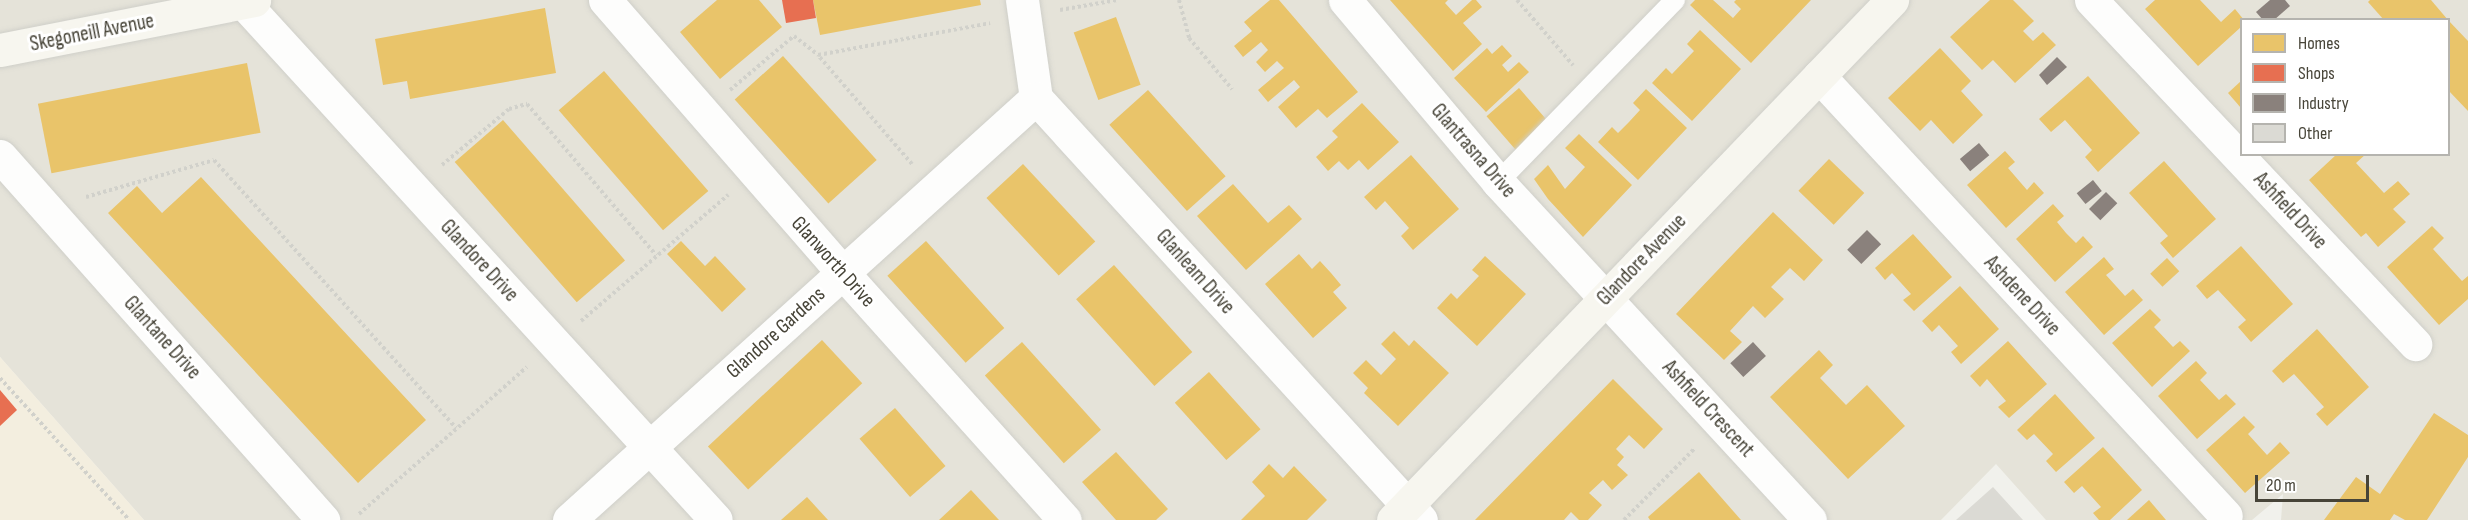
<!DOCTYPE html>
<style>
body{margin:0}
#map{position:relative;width:2468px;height:520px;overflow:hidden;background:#f1f1ec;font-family:"Sofia Sans Condensed",sans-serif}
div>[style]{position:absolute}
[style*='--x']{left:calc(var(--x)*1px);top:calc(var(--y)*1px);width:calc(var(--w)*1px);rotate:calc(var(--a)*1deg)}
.residential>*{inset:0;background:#e5e3d9}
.commercial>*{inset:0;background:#f3eedf}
.homes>*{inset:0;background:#e9c46a;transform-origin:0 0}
.shops>*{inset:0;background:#e76f51}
.industry>*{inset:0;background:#8a817c;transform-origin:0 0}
.building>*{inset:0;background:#dbdad4}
.path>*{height:4px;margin-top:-2px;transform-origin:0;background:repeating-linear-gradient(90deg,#d1d1cb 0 3px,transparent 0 6px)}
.roads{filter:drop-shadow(0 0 2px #cfcfc9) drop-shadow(0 0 2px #cfcfc9)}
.lane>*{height:20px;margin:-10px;padding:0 10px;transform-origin:10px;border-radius:10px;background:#fdfdfc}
.street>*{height:33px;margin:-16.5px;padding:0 16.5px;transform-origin:16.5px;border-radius:16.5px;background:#fdfdfc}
.secondary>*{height:33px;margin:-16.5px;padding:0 16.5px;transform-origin:16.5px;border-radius:16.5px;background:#f7f6ef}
span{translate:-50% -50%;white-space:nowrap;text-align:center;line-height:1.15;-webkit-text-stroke:6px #fff;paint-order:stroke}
.street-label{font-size:21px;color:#474438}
.legend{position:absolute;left:2240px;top:18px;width:210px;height:138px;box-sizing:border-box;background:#fff;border:2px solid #b5b4af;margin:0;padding:8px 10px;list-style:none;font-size:18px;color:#474438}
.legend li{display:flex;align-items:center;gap:12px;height:30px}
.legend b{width:30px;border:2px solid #b5b4af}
.scale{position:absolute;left:2255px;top:475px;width:114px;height:27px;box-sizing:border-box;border:3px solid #474438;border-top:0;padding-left:8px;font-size:18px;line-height:21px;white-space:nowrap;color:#474438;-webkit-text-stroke:4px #fff;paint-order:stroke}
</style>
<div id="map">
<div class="residential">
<div style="clip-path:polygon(evenodd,0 0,2468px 0,2468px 520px,2281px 520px,2283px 494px,2252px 520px,2046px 520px,1996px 464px,1941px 520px,144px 520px,0 357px,0 0,2242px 20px,2448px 20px,2448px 154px,2242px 154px,2242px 20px)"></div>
</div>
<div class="commercial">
<div style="clip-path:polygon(0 357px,144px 520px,0 520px)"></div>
</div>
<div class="homes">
<div style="clip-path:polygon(717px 0,759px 0,782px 27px,720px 79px,680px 32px)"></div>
<div style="clip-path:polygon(813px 0,980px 0,981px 5px,820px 35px)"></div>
<div style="clip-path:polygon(1270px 0,1279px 0,1358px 92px,1327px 118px,1318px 109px,1296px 128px,1278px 107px,1300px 87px,1294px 80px,1268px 102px,1258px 90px,1284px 68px,1277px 61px,1265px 72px,1256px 62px,1268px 50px,1261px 42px,1243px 57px,1234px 46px,1252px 31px,1244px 22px)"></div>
<div style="clip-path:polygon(1390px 0,1448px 0,1445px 3px,1456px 15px,1472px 0,1476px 0,1482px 7px,1463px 23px,1482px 44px,1453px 71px)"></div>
<div style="clip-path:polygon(1695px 0,1713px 0,1733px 18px,1741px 9px,1734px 2px,1736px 0,1811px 0,1751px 63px,1690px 5px)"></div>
<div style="clip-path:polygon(1990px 0,2013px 0,2034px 21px,2023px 31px,2033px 41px,2043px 32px,2056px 45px,2015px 83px,1993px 60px,1982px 70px,1950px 37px)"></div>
<div style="clip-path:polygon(2155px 0,2200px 0,2221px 22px,2235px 9px,2244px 20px,2241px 20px,2241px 27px,2198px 66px,2145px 9px)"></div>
<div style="clip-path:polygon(2370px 0,2431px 0,2448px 20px,2384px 20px,2368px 2px)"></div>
<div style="clip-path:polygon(545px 8px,556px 73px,410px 99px,407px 81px,383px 85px,375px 39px)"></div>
<div style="left:1116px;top:17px;width:72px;height:45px;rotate:70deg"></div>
<div style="clip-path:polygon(2448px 20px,2468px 41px,2468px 111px,2448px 90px)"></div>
<div style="clip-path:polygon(1700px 30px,1741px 69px,1692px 121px,1652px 83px,1666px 68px,1672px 74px,1694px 51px,1687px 44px)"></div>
<div style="clip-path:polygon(1502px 45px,1512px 56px,1502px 65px,1508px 72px,1519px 62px,1529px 72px,1486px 112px,1454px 78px,1487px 48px,1492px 54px)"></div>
<div style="clip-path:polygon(1940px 48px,1971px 81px,1961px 91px,1983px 115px,1953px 144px,1931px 120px,1920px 131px,1888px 98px)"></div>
<div style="left:783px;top:56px;width:140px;height:65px;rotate:48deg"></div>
<div style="left:247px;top:63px;width:71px;height:213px;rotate:79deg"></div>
<div style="left:604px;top:71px;width:159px;height:60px;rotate:49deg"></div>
<div style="clip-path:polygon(2088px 76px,2140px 133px,2098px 172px,2085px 157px,2092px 150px,2065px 120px,2051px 132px,2039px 119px)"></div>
<div style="clip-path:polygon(2241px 81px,2241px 108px,2228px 93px)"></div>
<div style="left:1519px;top:88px;width:45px;height:43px;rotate:49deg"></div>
<div style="clip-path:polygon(1646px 89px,1687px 128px,1638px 180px,1598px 142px,1612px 127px,1618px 133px,1629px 122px,1640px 110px,1633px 103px)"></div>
<div style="left:1148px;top:90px;width:116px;height:52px;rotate:48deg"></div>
<div style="clip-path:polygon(1362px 103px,1399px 142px,1368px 170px,1359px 160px,1348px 170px,1339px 161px,1328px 171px,1316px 157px,1338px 137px,1332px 131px)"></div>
<div style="left:503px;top:120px;width:186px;height:64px;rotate:49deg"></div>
<div style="clip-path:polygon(1579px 134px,1632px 185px,1583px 237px,1548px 199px,1534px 179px,1548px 165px,1565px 189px,1585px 167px,1565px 148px)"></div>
<div style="clip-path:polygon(2005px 151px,2015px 162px,2008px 168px,2027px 190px,2034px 182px,2044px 193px,2006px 228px,1967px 185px)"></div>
<div style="clip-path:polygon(2337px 154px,2366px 154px,2356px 163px,2384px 193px,2398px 181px,2410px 194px,2393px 209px,2406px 222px,2378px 247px,2366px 233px,2361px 237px,2309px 180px)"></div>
<div style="clip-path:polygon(1411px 155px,1459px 209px,1413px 250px,1401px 236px,1409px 228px,1385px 201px,1376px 210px,1364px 197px)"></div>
<div style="left:1829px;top:159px;width:49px;height:44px;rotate:44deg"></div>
<div style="clip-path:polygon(2164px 161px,2216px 219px,2173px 258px,2160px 243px,2168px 236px,2129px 193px)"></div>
<div style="left:1023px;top:164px;width:106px;height:50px;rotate:47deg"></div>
<div style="clip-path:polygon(201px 177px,426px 420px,358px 483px,108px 213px,137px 186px,162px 213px)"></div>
<div style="clip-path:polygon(1233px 184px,1268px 223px,1289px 205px,1302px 219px,1246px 270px,1197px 216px)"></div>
<div style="clip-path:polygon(2053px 204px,2064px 216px,2057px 222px,2066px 233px,2076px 243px,2083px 236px,2093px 247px,2055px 282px,2016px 239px)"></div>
<div style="clip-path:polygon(1773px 212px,1823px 260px,1804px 281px,1790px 268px,1771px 287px,1784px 299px,1765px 318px,1753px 306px,1730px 331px,1742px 342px,1724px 360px,1676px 314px)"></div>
<div style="clip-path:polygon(2432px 226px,2444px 238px,2433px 249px,2462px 281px,2468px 276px,2468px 299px,2439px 325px,2387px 267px)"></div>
<div style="clip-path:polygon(1913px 234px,1952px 277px,1914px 311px,1903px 300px,1911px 294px,1892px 273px,1885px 280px,1875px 268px)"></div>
<div style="clip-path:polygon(681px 241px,705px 266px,715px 256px,746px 289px,722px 312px,667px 254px)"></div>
<div style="left:926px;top:241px;width:117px;height:52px;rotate:48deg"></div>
<div style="clip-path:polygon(2241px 246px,2293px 304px,2251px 342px,2238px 327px,2246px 320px,2218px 290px,2207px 299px,2196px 286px)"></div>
<div style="clip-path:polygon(1299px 254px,1312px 269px,1320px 261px,1331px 273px,1341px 285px,1333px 292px,1347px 308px,1313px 338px,1265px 284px)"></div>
<div style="clip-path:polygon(1485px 256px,1526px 294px,1477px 346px,1437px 308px,1451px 293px,1457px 299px,1479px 276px,1472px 270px)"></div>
<div style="clip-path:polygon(2104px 257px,2114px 269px,2106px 275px,2125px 296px,2133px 289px,2143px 300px,2104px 335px,2065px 292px)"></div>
<div style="left:2167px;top:258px;width:18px;height:23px;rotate:47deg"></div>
<div style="left:1114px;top:265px;width:117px;height:51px;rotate:48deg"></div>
<div style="clip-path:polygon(1960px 286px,1999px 329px,1961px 364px,1951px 352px,1958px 346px,1939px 325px,1932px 332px,1922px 321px)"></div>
<div style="clip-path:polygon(2150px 309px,2161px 320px,2154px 327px,2173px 347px,2180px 341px,2190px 351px,2152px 387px,2112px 343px)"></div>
<div style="clip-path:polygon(2317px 329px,2369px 387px,2327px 426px,2316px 414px,2324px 407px,2294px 374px,2283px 383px,2272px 371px)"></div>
<div style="clip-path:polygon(1394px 331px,1409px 346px,1414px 340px,1449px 373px,1398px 426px,1364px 393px,1368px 388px,1353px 373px,1366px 360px,1381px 375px,1396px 359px,1381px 344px)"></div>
<div style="left:822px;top:340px;width:59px;height:156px;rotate:47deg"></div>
<div style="clip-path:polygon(2008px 341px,2047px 384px,2009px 418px,1998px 407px,2006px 401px,1987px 379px,1980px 387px,1970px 376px)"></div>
<div style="left:1022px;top:342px;width:118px;height:50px;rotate:48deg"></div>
<div style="clip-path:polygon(1819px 350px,1833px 365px,1820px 378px,1846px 405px,1867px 385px,1905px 426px,1848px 479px,1770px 397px)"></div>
<div style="clip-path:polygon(2196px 361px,2207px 373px,2200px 380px,2219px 400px,2226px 394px,2236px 404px,2197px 439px,2158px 396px)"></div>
<div style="left:1209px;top:372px;width:77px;height:46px;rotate:48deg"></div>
<div style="clip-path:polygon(1613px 379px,1663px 429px,1644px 449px,1629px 435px,1616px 449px,1624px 457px,1617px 465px,1628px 475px,1612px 490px,1603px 480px,1589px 493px,1602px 505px,1588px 520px,1579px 520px,1571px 512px,1564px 520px,1475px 520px)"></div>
<div style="clip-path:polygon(2055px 394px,2095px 438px,2056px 472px,2046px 461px,2053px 454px,2034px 434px,2027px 440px,2017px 430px)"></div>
<div style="left:895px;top:408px;width:77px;height:47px;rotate:49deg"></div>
<div style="clip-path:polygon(2434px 413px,2468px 435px,2468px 457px,2427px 520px,2405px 520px,2394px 514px,2390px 520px,2324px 520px,2356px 477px,2380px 494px)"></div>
<div style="clip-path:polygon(2244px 416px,2255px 427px,2248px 434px,2267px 455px,2280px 442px,2290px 453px,2245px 493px,2206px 450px)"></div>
<div style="clip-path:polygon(2103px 447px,2142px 490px,2110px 520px,2099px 520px,2093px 513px,2101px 507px,2082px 486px,2074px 493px,2064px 482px)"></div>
<div style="clip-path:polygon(1116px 452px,1168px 509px,1156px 520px,1116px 520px,1082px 482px)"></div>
<div style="clip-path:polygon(1269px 464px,1283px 478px,1294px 466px,1327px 500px,1307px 520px,1241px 520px,1265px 496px,1252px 482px)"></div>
<div style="clip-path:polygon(1699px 472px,1741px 520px,1650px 520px,1648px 517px)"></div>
<div style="clip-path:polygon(971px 490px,999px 520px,939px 520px)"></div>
<div style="clip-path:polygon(807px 497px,828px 520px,781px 520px)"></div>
<div style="clip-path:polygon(2149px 500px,2166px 520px,2127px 520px)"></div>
</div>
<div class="shops">
<div style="clip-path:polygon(782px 0,813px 0,816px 18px,786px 23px)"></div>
<div style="clip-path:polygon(0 390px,17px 410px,0 426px)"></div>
</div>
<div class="industry">
<div style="clip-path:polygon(2270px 0,2285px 0,2290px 6px,2274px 20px,2263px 20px,2256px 12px)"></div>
<div style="clip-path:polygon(2057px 57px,2067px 67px,2047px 85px,2039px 75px)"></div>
<div style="left:1979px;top:143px;width:16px;height:25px;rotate:50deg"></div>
<div style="left:2093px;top:180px;width:14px;height:21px;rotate:51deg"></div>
<div style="left:2106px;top:192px;width:16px;height:24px;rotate:45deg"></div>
<div style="left:1867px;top:230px;width:20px;height:28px;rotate:45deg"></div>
<div style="left:1753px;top:342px;width:19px;height:31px;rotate:47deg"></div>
</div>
<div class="building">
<div style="clip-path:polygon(1993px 487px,2023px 520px,1956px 520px)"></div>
</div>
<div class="path">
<div style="--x:1179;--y:0;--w:39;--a:75"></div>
<div style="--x:1189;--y:38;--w:67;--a:49.9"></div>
<div style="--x:1517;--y:0;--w:86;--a:49.3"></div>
<div style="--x:1060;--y:10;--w:58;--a:-10"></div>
<div style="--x:730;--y:90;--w:84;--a:-40.2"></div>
<div style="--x:794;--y:36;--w:31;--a:38"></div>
<div style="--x:912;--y:164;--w:144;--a:-130.8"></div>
<div style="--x:818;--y:55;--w:175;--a:-10.5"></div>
<div style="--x:442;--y:165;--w:87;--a:-39.9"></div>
<div style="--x:509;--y:109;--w:19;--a:-16"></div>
<div style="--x:527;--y:104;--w:199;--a:49.5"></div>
<div style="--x:86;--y:197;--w:133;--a:-16.1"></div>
<div style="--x:214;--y:160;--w:361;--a:47.9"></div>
<div style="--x:581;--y:321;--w:194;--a:-40.6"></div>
<div style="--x:0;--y:378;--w:192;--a:47.7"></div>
<div style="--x:359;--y:514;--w:223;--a:-41.2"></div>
<div style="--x:1624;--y:520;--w:101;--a:-45.4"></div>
</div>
<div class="roads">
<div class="lane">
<div style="--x:1498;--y:182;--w:254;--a:-45.8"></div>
</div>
<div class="street">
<div style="--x:605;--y:0;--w:362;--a:48.9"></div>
<div style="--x:843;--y:273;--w:332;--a:48.1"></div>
<div style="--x:1022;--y:0;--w:99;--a:81.9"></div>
<div style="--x:1036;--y:98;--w:571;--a:47.63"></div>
<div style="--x:1345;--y:0;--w:238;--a:49.9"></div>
<div style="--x:1498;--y:182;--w:460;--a:47.3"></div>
<div style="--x:2091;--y:0;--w:473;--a:46.7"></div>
<div style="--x:243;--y:2;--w:701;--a:47.6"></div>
<div style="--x:1819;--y:76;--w:599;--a:47.23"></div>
<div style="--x:0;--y:156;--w:487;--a:48.4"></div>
<div style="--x:569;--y:520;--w:629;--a:-42.1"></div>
</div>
<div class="secondary">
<div style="--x:0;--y:50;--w:259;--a:-11.1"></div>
<div style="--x:1393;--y:520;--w:721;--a:-46.18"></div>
</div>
</div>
<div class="street-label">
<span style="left:92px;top:33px;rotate:-11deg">Skegoneill Avenue</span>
<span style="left:1473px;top:151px;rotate:49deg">Glantrasna Drive</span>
<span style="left:2290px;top:211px;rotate:47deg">Ashfield Drive</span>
<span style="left:1642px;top:260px;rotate:-46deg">Glandore Avenue</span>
<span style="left:479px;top:261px;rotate:47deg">Glandore Drive</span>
<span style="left:833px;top:262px;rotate:48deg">Glanworth Drive</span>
<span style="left:1195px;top:272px;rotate:48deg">Glanleam Drive</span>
<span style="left:2022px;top:296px;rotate:47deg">Ashdene Drive</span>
<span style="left:776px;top:333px;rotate:-42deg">Glandore Gardens</span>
<span style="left:162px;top:338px;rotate:48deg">Glantane Drive</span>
<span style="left:1708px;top:409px;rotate:47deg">Ashfield Crescent</span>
</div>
<ul class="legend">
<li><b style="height:16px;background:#e9c46a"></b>Homes</li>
<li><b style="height:16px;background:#e76f51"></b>Shops</li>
<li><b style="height:16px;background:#8a817c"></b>Industry</li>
<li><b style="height:16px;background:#dbdad4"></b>Other</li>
</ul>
<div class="scale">20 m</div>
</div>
